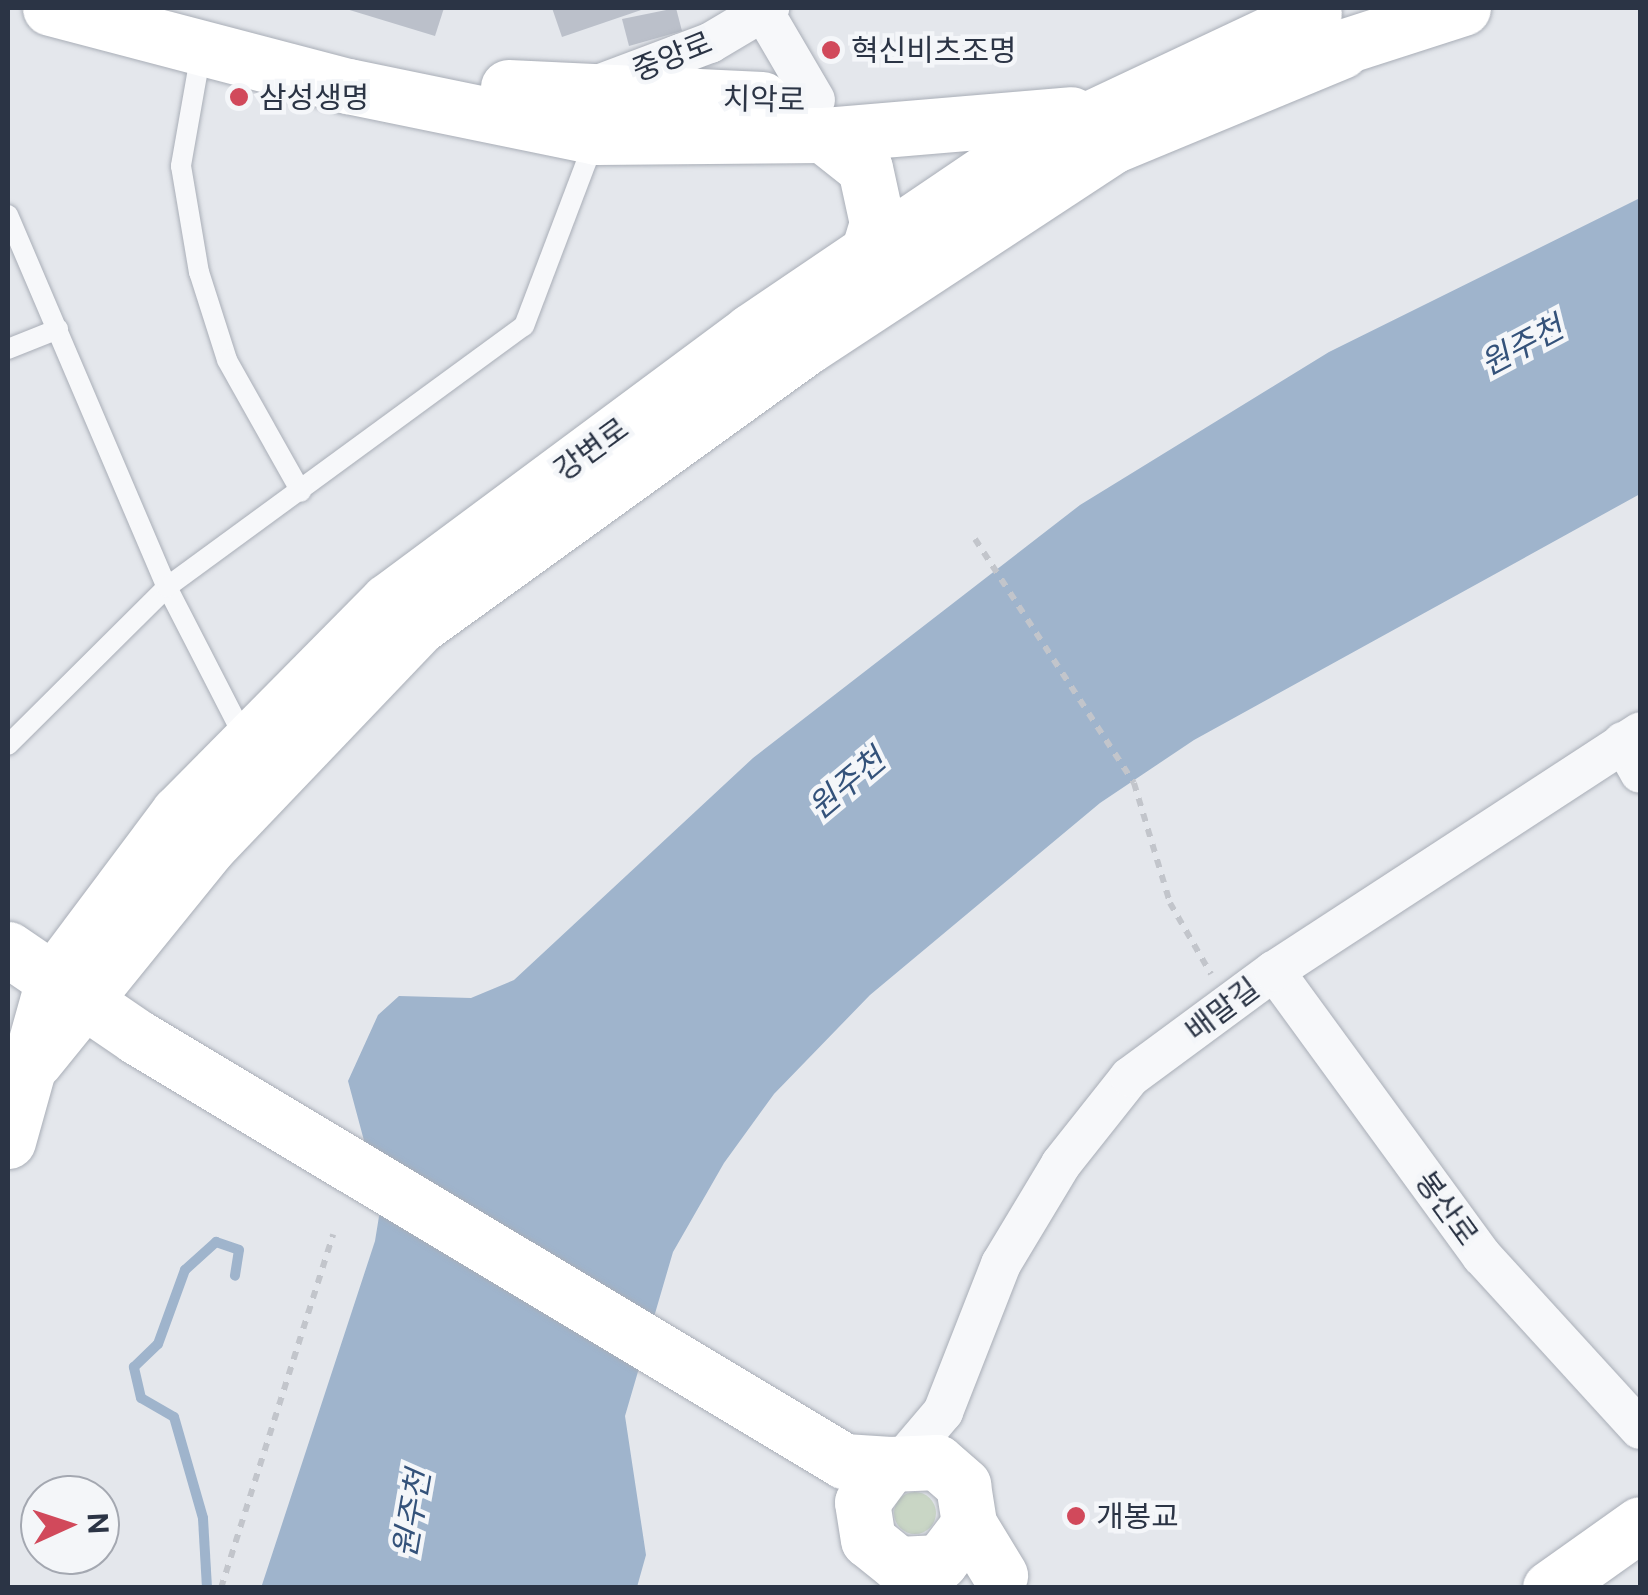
<!DOCTYPE html>
<meta charset="utf-8">
<style>
body{margin:0}
#map{position:relative;width:1648px;height:1595px;overflow:hidden;background:#e4e7ec;font-family:"Public Sans","Noto Sans KR",sans-serif}
div>[style]{position:absolute}
[style*='--x']{left:calc(var(--x)*1px);top:calc(var(--y)*1px);width:calc(var(--w)*1px);rotate:calc(var(--a)*1deg)}
.green>*{inset:0;background:#c9d6c5}
.round{border-radius:50%}
.water>*{inset:0;background:#9fb4cc}
.stream>*{height:10px;margin:-5px;padding:0 5px;transform-origin:5px;border-radius:5px;background:#9fb4cc}
.building>*{inset:0;background:#bbc0ca}
.path>*{height:6px;margin-top:-3px;transform-origin:0;background:repeating-linear-gradient(90deg,#c2c5cb 0 8px,transparent 0 16px)}
.roads{filter:drop-shadow(0 0 2px #a9aeb7) drop-shadow(0 0 2px #a9aeb7)}
.lane>*{height:20px;margin:-10px;padding:0 10px;transform-origin:10px;border-radius:10px;background:#f7f8fa}
.street>*{height:40px;margin:-20px;padding:0 20px;transform-origin:20px;border-radius:20px;background:#f7f8fa}
.secondary>*{height:55px;margin:-27.5px;padding:0 27.5px;transform-origin:27.5px;border-radius:27.5px;background:#fff}
.dots>*{width:28px;height:28px;translate:-50% -50%;box-sizing:border-box;border:5px solid #f4f6f9;border-radius:50%}
span{translate:-50% -50%;white-space:nowrap;text-align:center;line-height:1.15;-webkit-text-stroke:9px #f4f6f9;paint-order:stroke}
.poi-label{font-size:30px;color:#2b3445}
.left{translate:0 -50%;text-align:left}
.street-label{font-size:30px;color:#2b3445}
.water-label{font-size:32px;color:#34527a;font-style:italic}
.frame{position:absolute;inset:0;border:10px solid #2b3445;pointer-events:none}
.north{position:absolute;left:20px;top:1475px;width:100px;height:100px;box-sizing:border-box;background:#f4f6f9;border:2px solid #a4a8b1;border-radius:50%;rotate:87deg;font-size:28px;font-weight:700;line-height:40px;text-align:center;color:#2b3445}
.north::after{content:'';display:block;margin:auto;width:35px;height:45px;background:#d1495b;clip-path:polygon(50% 0,100% 100%,50% 72%,0 100%)}
</style>
<div id="map">
<div class="green">
<div class="round" style="left:894px;top:1492px;width:42px;height:42px"></div>
</div>
<div class="water">
<div style="clip-path:polygon(1640px 198px,1640px 494px,1194px 740px,1100px 803px,870px 995px,774px 1094px,724px 1163px,673px 1252px,625px 1416px,646px 1555px,637px 1587px,261px 1588px,375px 1241px,381px 1204px,348px 1081px,378px 1015px,399px 996px,471px 998px,514px 980px,753px 758px,1080px 505px,1329px 352px)"></div>
</div>
<div class="stream">
<div style="--x:207;--y:1588;--w:70;--a:-93.3"></div>
<div style="--x:203;--y:1518;--w:105;--a:-106"></div>
<div style="--x:174;--y:1417;--w:38;--a:-150"></div>
<div style="--x:141;--y:1398;--w:32;--a:-103"></div>
<div style="--x:134;--y:1367;--w:33;--a:-44"></div>
<div style="--x:158;--y:1344;--w:79;--a:-70"></div>
<div style="--x:185;--y:1270;--w:42;--a:-42.1"></div>
<div style="--x:216;--y:1242;--w:24;--a:19"></div>
<div style="--x:239;--y:1250;--w:26;--a:99"></div>
</div>
<div class="building">
<div style="clip-path:polygon(343px 8px,444px 8px,435px 36px)"></div>
<div style="clip-path:polygon(552px 8px,647px 8px,562px 37px)"></div>
<div style="clip-path:polygon(676px 8px,682px 31px,629px 46px,622px 19px)"></div>
</div>
<div class="path">
<div style="--x:975;--y:539;--w:291;--a:56.9"></div>
<div style="--x:1134;--y:783;--w:125;--a:73.3"></div>
<div style="--x:1170;--y:903;--w:82;--a:60"></div>
<div style="--x:221;--y:1588;--w:371;--a:-72.4"></div>
</div>
<div class="roads">
<div class="lane">
<div style="--x:201;--y:52;--w:116;--a:100"></div>
<div style="--x:181;--y:166;--w:108;--a:80.4"></div>
<div style="--x:199;--y:272;--w:92;--a:72.3"></div>
<div style="--x:227;--y:360;--w:151;--a:60.7"></div>
<div style="--x:8;--y:215;--w:405;--a:66.9"></div>
<div style="--x:167;--y:587;--w:171;--a:62.8"></div>
<div style="--x:8;--y:349;--w:54;--a:-21.8"></div>
<div style="--x:8;--y:745;--w:224;--a:-44.8"></div>
<div style="--x:167;--y:587;--w:442;--a:-36.2"></div>
<div style="--x:524;--y:326;--w:200;--a:-69.2"></div>
</div>
<div class="street">
<div style="--x:763;--y:11;--w:103;--a:59.7"></div>
<div style="--x:598;--y:85;--w:120;--a:-20.6"></div>
<div style="--x:710;--y:43;--w:69;--a:-30.7"></div>
<div style="--x:1623;--y:742;--w:35;--a:61"></div>
<div style="--x:1274;--y:971;--w:353;--a:53.9"></div>
<div style="--x:1482;--y:1256;--w:234;--a:47.6"></div>
<div style="--x:903;--y:1459;--w:62;--a:-49.6"></div>
<div style="--x:943;--y:1412;--w:159;--a:-68.6"></div>
<div style="--x:1001;--y:1264;--w:117;--a:-59"></div>
<div style="--x:1061;--y:1164;--w:111;--a:-51.6"></div>
<div style="--x:1130;--y:1077;--w:179;--a:-36.4"></div>
<div style="--x:1274;--y:971;--w:437;--a:-33.1"></div>
</div>
<div class="secondary">
<div style="--x:50;--y:8;--w:308;--a:14.7"></div>
<div style="--x:348;--y:86;--w:253;--a:11.6"></div>
<div style="--x:596;--y:137;--w:227;--a:-0.5"></div>
<div style="--x:823;--y:135;--w:249;--a:-4.8"></div>
<div style="--x:1305;--y:59;--w:166;--a:-17.9"></div>
<div style="--x:508;--y:87;--w:254;--a:2.7"></div>
<div style="--x:823;--y:135;--w:53;--a:38.2"></div>
<div style="--x:865;--y:168;--w:56;--a:77.7"></div>
<div style="--x:877;--y:223;--w:34;--a:107"></div>
<div style="--x:8;--y:949;--w:156;--a:34.3"></div>
<div style="--x:137;--y:1037;--w:824;--a:30.95"></div>
<div style="--x:844;--y:1461;--w:46;--a:3.7"></div>
<div style="--x:35;--y:1061;--w:278;--a:-51"></div>
<div style="--x:210;--y:845;--w:301;--a:-46.3"></div>
<div style="--x:418;--y:627;--w:481;--a:-35.8"></div>
<div style="--x:808;--y:346;--w:364;--a:-33.3"></div>
<div style="--x:1112;--y:146;--w:248;--a:-22.5"></div>
<div style="--x:8;--y:1141;--w:167;--a:-74.4"></div>
<div style="--x:53;--y:980;--w:209;--a:-53.2"></div>
<div style="--x:178;--y:813;--w:298;--a:-45.3"></div>
<div style="--x:388;--y:601;--w:452;--a:-36.6"></div>
<div style="--x:751;--y:331;--w:310;--a:-34.1"></div>
<div style="--x:1008;--y:157;--w:338;--a:-25.2"></div>
<div style="--x:969;--y:1524;--w:48;--a:127.3"></div>
<div style="--x:940;--y:1562;--w:42;--a:177.3"></div>
<div style="--x:898;--y:1564;--w:38;--a:-141"></div>
<div style="--x:868;--y:1540;--w:38;--a:-99"></div>
<div style="--x:862;--y:1502;--w:47;--a:-53.6"></div>
<div style="--x:890;--y:1464;--w:47;--a:-2.4"></div>
<div style="--x:937;--y:1462;--w:35;--a:41"></div>
<div style="--x:963;--y:1485;--w:39;--a:81"></div>
<div style="--x:969;--y:1524;--w:60;--a:58.7"></div>
<div style="--x:1550;--y:1588;--w:110;--a:-35.4"></div>
</div>
</div>
<div class="dots">
<div style="left:831px;top:50px;background:#d1495b"></div>
<div style="left:239px;top:97px;background:#d1495b"></div>
<div style="left:1076px;top:1516px;background:#d1495b"></div>
</div>
<div class="poi-label">
<span class="left" style="left:851px;top:50px">혁신비츠조명</span>
<span class="left" style="left:259px;top:97px">삼성생명</span>
<span class="left" style="left:1096px;top:1516px">개봉교</span>
</div>
<div class="street-label">
<span style="left:672px;top:56px;rotate:-22deg">중앙로</span>
<span style="left:764px;top:99px;rotate:1deg">치악로</span>
<span style="left:591px;top:449px;rotate:-36deg">강변로</span>
<span style="left:1222px;top:1009px;rotate:-37deg">배말길</span>
<span style="left:1447px;top:1208px;rotate:54deg">봉산로</span>
</div>
<div class="water-label">
<span style="left:1522px;top:346px;rotate:-28deg">원주천</span>
<span style="left:847px;top:784px;rotate:-40deg">원주천</span>
<span style="left:412px;top:1514px;rotate:-80deg">원주천</span>
</div>
<div class="frame"></div>
<div class="north">N</div>
</div>
